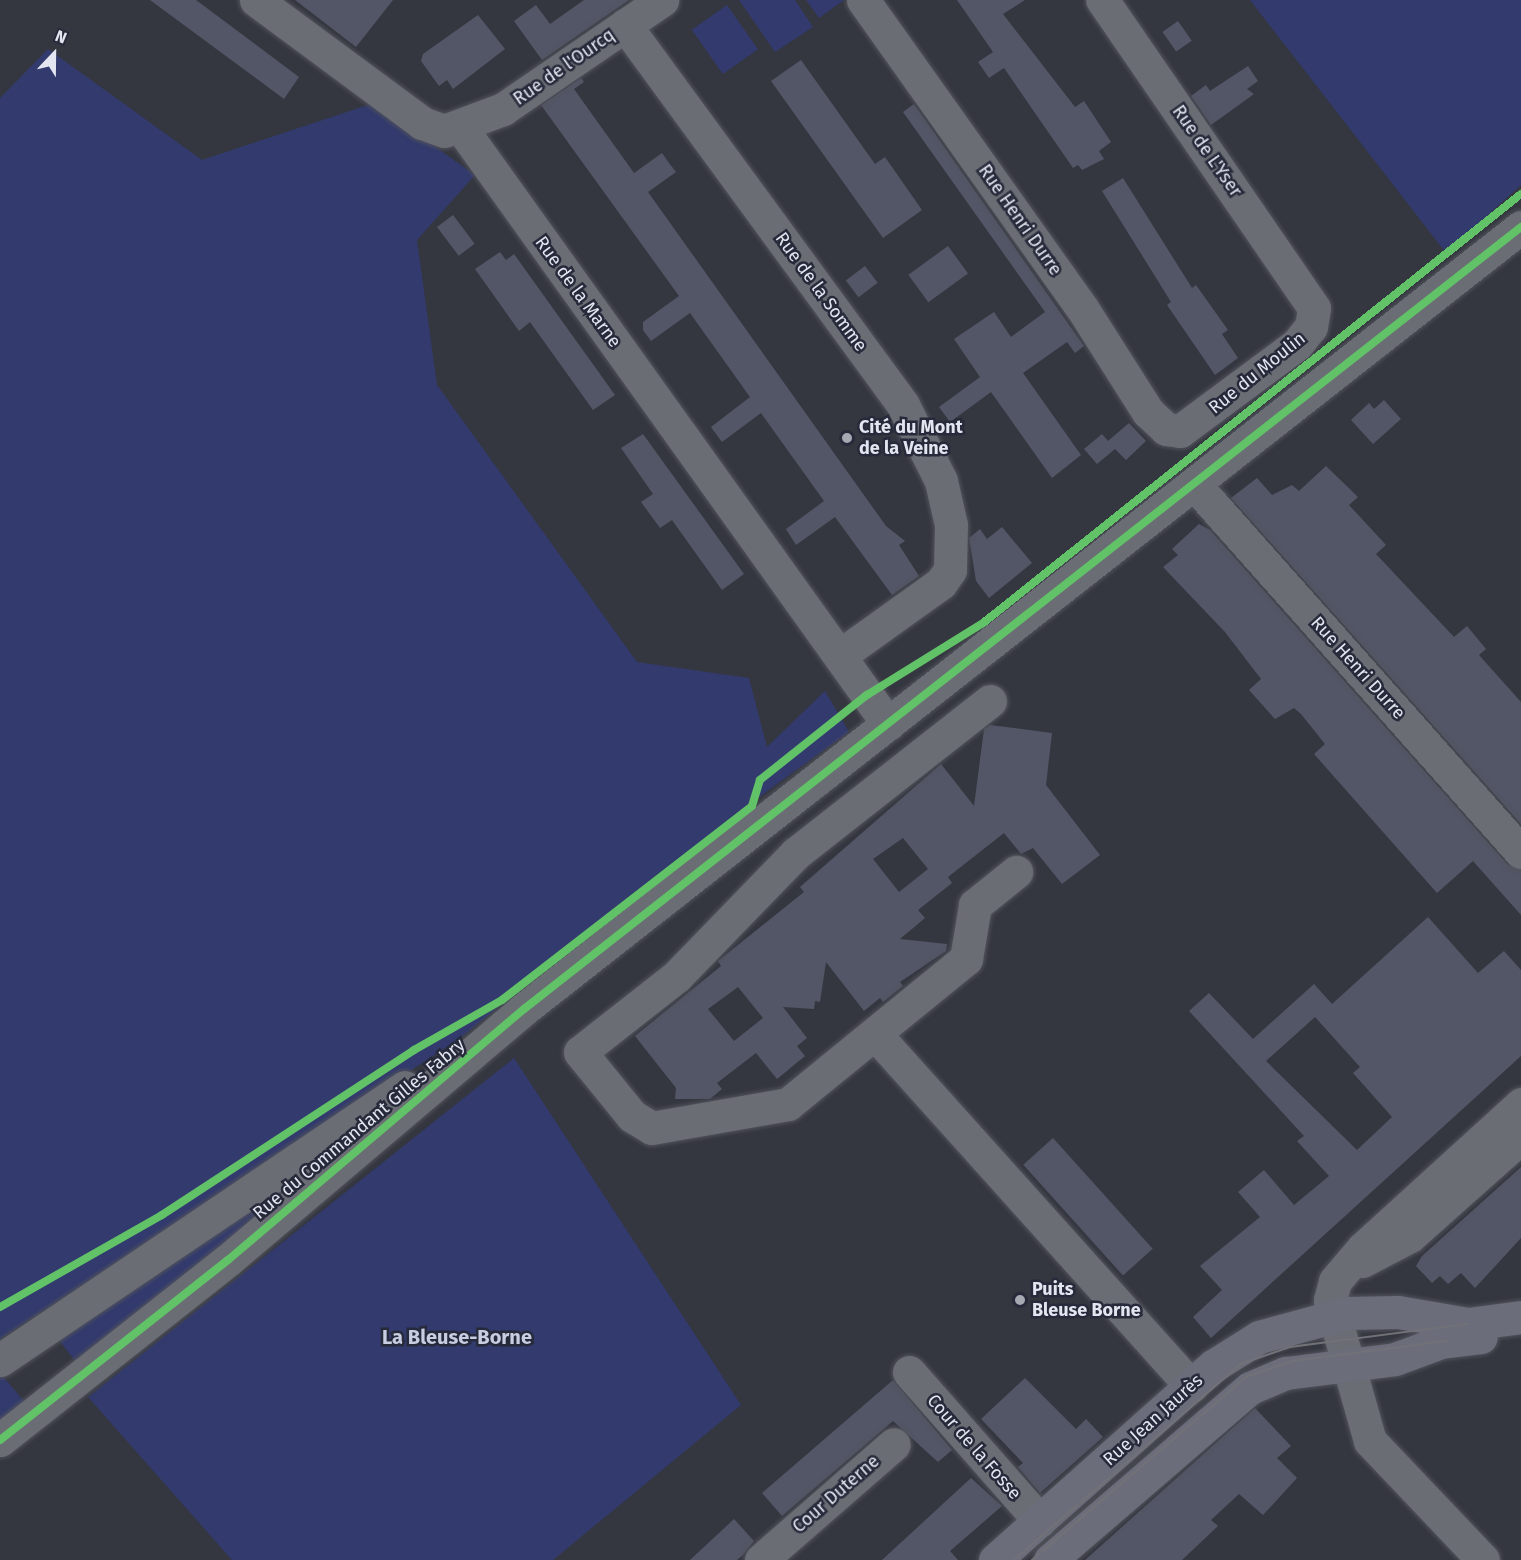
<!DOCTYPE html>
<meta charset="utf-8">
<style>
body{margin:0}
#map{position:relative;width:1521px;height:1560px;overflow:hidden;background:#353740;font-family:"Fira Sans",sans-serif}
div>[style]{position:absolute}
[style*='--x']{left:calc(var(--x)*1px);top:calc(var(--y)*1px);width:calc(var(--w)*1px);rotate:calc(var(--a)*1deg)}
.green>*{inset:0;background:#323a6e;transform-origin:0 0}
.building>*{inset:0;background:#535666;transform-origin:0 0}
.roads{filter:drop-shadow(0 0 2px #51535b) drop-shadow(0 0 2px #51535b)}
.minor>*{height:33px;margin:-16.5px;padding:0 16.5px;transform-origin:16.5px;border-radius:16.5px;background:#6b6d74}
.major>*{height:33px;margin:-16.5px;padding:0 16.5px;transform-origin:16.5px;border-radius:16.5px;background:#6b6e7a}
.tram>*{height:1.5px;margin:-0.75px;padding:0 0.75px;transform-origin:0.75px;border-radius:0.75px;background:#717278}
.cycleway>*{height:8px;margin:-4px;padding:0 4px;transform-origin:4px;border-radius:4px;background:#61c268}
.dots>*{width:16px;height:16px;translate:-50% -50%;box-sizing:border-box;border:3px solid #262a3a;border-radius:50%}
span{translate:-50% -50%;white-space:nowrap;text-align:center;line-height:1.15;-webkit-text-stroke:5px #262a3a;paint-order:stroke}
.street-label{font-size:18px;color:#e3e6f0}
.poi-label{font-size:18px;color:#e3e6f0;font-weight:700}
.left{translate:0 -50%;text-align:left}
.neighbourhood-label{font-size:20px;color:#c8cde2;font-weight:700}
.north{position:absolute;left:24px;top:24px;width:60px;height:60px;-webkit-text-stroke:4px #262a3a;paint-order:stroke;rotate:22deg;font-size:16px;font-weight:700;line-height:24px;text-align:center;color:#e3e6f0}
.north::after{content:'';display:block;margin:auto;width:21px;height:27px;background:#e3e6f0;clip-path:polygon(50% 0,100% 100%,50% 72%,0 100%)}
</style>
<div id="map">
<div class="green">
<div style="clip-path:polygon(739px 0,795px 0,813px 27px,775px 52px)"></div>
<div style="clip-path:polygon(806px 0,844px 0,819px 18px)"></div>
<div style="clip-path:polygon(1250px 0,1521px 0,1521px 185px,1446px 253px)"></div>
<div style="left:727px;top:5px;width:54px;height:43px;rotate:55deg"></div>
<div style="clip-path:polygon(48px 49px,202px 160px,374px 103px,475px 175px,417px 240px,437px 385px,637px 662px,749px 678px,767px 747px,825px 691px,849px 732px,766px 792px,459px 1039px,0 1339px,0 98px)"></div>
<div style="clip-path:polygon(514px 1058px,741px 1405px,553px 1560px,232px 1560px,88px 1397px)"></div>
<div style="clip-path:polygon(321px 1158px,329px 1168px,79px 1366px,52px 1331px)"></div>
<div style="clip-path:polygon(0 1373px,28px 1406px,0 1428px)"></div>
</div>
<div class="building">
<div style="clip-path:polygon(150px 0,196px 0,299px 77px,284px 99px)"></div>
<div style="clip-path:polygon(295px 0,393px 0,356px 47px)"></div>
<div style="clip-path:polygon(584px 0,629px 0,542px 60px,514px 21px,536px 5px,550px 24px)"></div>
<div style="clip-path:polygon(957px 0,1025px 0,1003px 14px,1075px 107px,1084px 101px,1111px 142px,1099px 151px,1104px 159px,1082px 170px,1078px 165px,1073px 168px,1004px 68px,989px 78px,978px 62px,993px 52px)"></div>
<div style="clip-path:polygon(478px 15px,505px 49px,453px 89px,447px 80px,439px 86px,421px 61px,423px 54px)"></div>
<div style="left:1178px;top:21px;width:24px;height:19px;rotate:55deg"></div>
<div style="clip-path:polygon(801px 60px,875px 164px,885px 157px,922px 210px,883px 238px,771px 81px)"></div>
<div style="clip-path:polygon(1248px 66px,1258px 81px,1247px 89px,1254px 94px,1211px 125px,1191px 96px,1206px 85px,1210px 91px)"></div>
<div style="clip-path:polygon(581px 78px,584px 82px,574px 89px,634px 173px,662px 153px,669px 163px,676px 172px,648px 192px,886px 526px,905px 541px,899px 545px,919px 576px,892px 595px,835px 517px,796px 545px,786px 529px,824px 501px,761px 413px,722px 442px,711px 427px,750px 397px,690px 313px,651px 341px,643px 330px,643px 322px,679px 296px,541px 105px)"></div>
<div style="clip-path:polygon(914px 104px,1084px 346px,1075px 353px,1067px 342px,1023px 373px,1081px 455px,1052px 478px,991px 392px,950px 422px,939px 407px,980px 377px,954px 339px,994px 312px,1011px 337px,1045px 312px,903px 112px)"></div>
<div style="clip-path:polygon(1123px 178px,1192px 288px,1196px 285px,1228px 330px,1222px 334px,1238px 358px,1215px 375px,1167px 305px,1171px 302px,1102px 191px)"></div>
<div style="left:453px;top:215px;width:36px;height:20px;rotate:53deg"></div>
<div style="left:948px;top:246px;width:34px;height:49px;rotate:54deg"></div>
<div style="clip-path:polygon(500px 252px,506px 260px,514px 254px,615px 395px,593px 410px,530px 322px,519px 331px,475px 269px)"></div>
<div style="left:865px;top:266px;width:21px;height:24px;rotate:53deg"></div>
<div style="clip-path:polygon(1384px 400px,1401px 419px,1373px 444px,1351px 420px,1369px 403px,1374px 409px)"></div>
<div style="clip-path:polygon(1129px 423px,1146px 441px,1126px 460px,1115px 449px,1097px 464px,1084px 449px,1102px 434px,1108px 441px)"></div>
<div style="clip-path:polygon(643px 434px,744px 574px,722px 590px,672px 520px,660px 528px,641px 502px,653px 494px,621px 448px)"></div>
<div style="clip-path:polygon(1326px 466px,1358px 497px,1349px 505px,1386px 545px,1376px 554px,1454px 637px,1467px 626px,1486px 649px,1479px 655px,1521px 702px,1521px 824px,1231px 498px,1257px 478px,1272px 495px,1292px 485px,1299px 491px)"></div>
<div style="clip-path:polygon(1199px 524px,1210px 530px,1507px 864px,1521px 870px,1521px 915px,1473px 861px,1437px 893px,1314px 754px,1325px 744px,1301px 714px,1294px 708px,1275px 719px,1249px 690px,1261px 679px,1225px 632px,1163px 567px,1178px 555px,1172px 549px)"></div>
<div style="clip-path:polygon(1002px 527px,1032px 563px,989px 598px,976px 581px,969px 538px,980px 529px,987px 539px)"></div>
<div style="clip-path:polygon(evenodd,990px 725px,1052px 733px,1046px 785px,1100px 855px,1062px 884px,1033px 848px,1021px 854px,1004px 833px,948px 877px,952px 883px,918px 910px,925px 918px,900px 939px,947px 944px,946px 951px,900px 982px,903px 986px,883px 1002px,880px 998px,864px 1011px,826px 962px,820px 1002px,815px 1001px,814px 1009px,783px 1007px,807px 1038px,797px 1046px,805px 1056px,777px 1079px,756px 1053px,717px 1083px,722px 1089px,710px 1099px,675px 1099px,676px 1088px,635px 1036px,721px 966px,718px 961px,804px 892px,800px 887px,941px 764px,974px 806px,984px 729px,990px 725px,903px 838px,928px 869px,899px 892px,873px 859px,903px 838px,990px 725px,738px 987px,763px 1018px,734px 1041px,708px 1009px,738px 987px)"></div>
<div style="clip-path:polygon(evenodd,1428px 917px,1478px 973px,1504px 951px,1521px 970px,1521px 1056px,1211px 1338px,1193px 1317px,1222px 1290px,1200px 1266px,1260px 1217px,1238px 1192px,1264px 1170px,1294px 1205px,1329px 1176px,1297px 1141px,1304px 1136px,1189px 1011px,1209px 993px,1253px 1039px,1314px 984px,1332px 1004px,1428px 917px,1315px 1017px,1360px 1067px,1353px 1073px,1392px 1117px,1357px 1150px,1266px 1061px,1315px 1017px)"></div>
<div style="left:1053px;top:1138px;width:149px;height:40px;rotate:48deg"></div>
<div style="clip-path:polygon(1521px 1167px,1521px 1238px,1475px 1288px,1461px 1273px,1448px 1284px,1440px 1276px,1432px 1283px,1416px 1266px,1422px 1256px)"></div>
<div style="clip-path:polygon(1025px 1378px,1076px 1429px,1086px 1419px,1103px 1437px,1040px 1493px,1018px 1467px,1023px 1463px,981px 1419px)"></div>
<div style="clip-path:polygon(893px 1380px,952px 1450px,938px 1462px,893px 1421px,782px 1516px,762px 1493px)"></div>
<div style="clip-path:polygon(1255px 1408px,1291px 1446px,1277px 1458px,1297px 1478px,1263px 1515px,1239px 1494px,1211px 1520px,1218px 1526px,1182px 1560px,1085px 1560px)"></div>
<div style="clip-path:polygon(971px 1478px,1002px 1506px,950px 1551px,958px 1560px,882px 1560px)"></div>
<div style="clip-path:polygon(734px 1519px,754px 1541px,743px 1555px,737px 1560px,690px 1560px)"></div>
</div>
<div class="roads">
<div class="minor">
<div style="--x:256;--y:0;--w:207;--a:36.5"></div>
<div style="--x:422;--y:123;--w:23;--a:20"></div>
<div style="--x:444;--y:131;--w:63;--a:-20.4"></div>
<div style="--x:503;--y:109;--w:193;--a:-34.4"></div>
<div style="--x:863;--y:0;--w:378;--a:54.6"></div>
<div style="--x:1082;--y:308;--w:123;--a:57.6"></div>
<div style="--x:1148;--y:412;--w:25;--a:43"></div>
<div style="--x:1166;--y:429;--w:14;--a:8"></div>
<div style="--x:1180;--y:431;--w:146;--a:-36.6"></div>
<div style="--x:1297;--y:344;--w:22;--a:-51"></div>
<div style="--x:1311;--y:327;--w:19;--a:-81"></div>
<div style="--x:1314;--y:308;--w:374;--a:-124.5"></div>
<div style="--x:625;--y:25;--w:471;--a:53.8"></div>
<div style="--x:903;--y:405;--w:85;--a:63.4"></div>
<div style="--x:941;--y:481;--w:45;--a:77.2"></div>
<div style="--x:951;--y:525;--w:45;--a:91.3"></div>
<div style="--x:950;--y:570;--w:16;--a:125"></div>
<div style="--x:941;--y:583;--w:125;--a:144.4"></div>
<div style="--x:462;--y:129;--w:732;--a:54.4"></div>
<div style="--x:1195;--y:485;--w:491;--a:48.4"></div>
<div style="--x:990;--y:701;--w:246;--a:141.9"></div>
<div style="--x:796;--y:853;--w:171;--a:134.1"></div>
<div style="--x:677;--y:976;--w:123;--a:141.9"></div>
<div style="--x:580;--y:1052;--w:82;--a:50.9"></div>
<div style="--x:632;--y:1116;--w:23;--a:31"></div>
<div style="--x:652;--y:1128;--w:138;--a:-10"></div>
<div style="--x:788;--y:1104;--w:230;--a:-39.2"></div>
<div style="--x:966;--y:959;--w:55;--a:-80.5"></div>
<div style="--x:975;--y:905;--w:53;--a:-38.8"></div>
<div style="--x:876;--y:1035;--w:472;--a:48.1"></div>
<div style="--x:1362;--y:1261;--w:54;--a:-27.5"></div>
<div style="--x:1410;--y:1236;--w:149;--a:-41.7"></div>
<div style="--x:0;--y:1360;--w:488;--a:-34"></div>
<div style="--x:909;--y:1372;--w:198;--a:48.7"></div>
<div style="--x:0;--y:1440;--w:290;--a:-38.3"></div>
<div style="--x:228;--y:1260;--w:388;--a:-40.3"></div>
<div style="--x:524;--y:1009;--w:1267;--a:-38.11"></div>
<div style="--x:761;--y:1560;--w:176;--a:-41.1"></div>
<div style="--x:1483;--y:1560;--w:164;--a:-133.5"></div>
<div style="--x:1370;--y:1441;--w:147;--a:-105.8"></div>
<div style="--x:1330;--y:1300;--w:20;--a:-75"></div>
<div style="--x:1335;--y:1281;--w:43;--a:-49.7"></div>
<div style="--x:1363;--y:1248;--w:214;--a:-42.3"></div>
</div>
<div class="major">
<div style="--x:995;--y:1560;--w:292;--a:-41.7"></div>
<div style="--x:1213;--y:1366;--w:54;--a:-32.2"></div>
<div style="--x:1259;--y:1337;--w:91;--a:-15.3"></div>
<div style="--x:1347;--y:1313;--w:51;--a:-1.1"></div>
<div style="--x:1398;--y:1312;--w:71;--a:9.7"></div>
<div style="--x:1468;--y:1324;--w:53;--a:-7.5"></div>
<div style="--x:1050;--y:1560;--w:264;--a:-40.7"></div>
<div style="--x:1250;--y:1388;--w:39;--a:-23"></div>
<div style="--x:1286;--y:1373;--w:110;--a:-7.3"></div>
<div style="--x:1395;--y:1359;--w:49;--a:-20.3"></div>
<div style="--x:1441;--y:1342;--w:40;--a:-7.1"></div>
</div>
</div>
<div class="tram">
<div style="--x:1014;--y:1560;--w:300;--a:-40.8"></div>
<div style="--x:1241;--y:1364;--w:52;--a:-19.1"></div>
<div style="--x:1290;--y:1347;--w:179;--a:-7.4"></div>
<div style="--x:1032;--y:1560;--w:282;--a:-40.5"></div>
<div style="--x:1246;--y:1377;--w:50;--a:-18.8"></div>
<div style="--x:1293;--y:1361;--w:156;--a:-7.4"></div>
</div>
<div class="cycleway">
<div style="--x:0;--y:1307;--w:186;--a:-29.6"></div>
<div style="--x:162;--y:1215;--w:301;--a:-33.2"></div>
<div style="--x:414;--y:1050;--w:101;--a:-29.6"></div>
<div style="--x:502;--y:1000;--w:316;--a:-37.8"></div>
<div style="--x:752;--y:806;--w:27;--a:-73"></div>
<div style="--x:760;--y:780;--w:137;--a:-38.5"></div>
<div style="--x:867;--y:695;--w:137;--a:-31.8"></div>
<div style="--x:983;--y:623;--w:688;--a:-38.57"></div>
<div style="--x:0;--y:1440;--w:290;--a:-38.3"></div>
<div style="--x:228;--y:1260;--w:388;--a:-40.3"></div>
<div style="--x:524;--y:1009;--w:1267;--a:-38.11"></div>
</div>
<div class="dots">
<div style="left:847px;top:438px;background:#a6a9b2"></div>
<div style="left:1020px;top:1300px;background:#a6a9b2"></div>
</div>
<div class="street-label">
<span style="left:564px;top:67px;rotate:-35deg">Rue de l'Ourcq</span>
<span style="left:1207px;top:151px;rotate:55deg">Rue de L'Yser</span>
<span style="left:1020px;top:220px;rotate:55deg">Rue Henri Durre</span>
<span style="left:578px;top:292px;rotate:54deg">Rue de la Marne</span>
<span style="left:821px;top:292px;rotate:54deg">Rue de la Somme</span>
<span style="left:1257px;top:373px;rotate:-39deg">Rue du Moulin</span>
<span style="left:1358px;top:668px;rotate:48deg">Rue Henri Durre</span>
<span style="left:359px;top:1129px;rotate:-40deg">Rue du Commandant Gilles Fabry</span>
<span style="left:1153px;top:1420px;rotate:-42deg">Rue Jean Jaurès</span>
<span style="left:974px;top:1447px;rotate:49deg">Cour de la Fosse</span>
<span style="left:836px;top:1494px;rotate:-41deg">Cour Duterne</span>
</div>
<div class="poi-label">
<span class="left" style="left:859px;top:438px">Cité du Mont<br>de la Veine</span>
<span class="left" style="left:1032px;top:1300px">Puits<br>Bleuse Borne</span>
</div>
<div class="neighbourhood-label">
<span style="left:457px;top:1337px">La Bleuse-Borne</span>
</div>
<div class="north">N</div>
</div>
